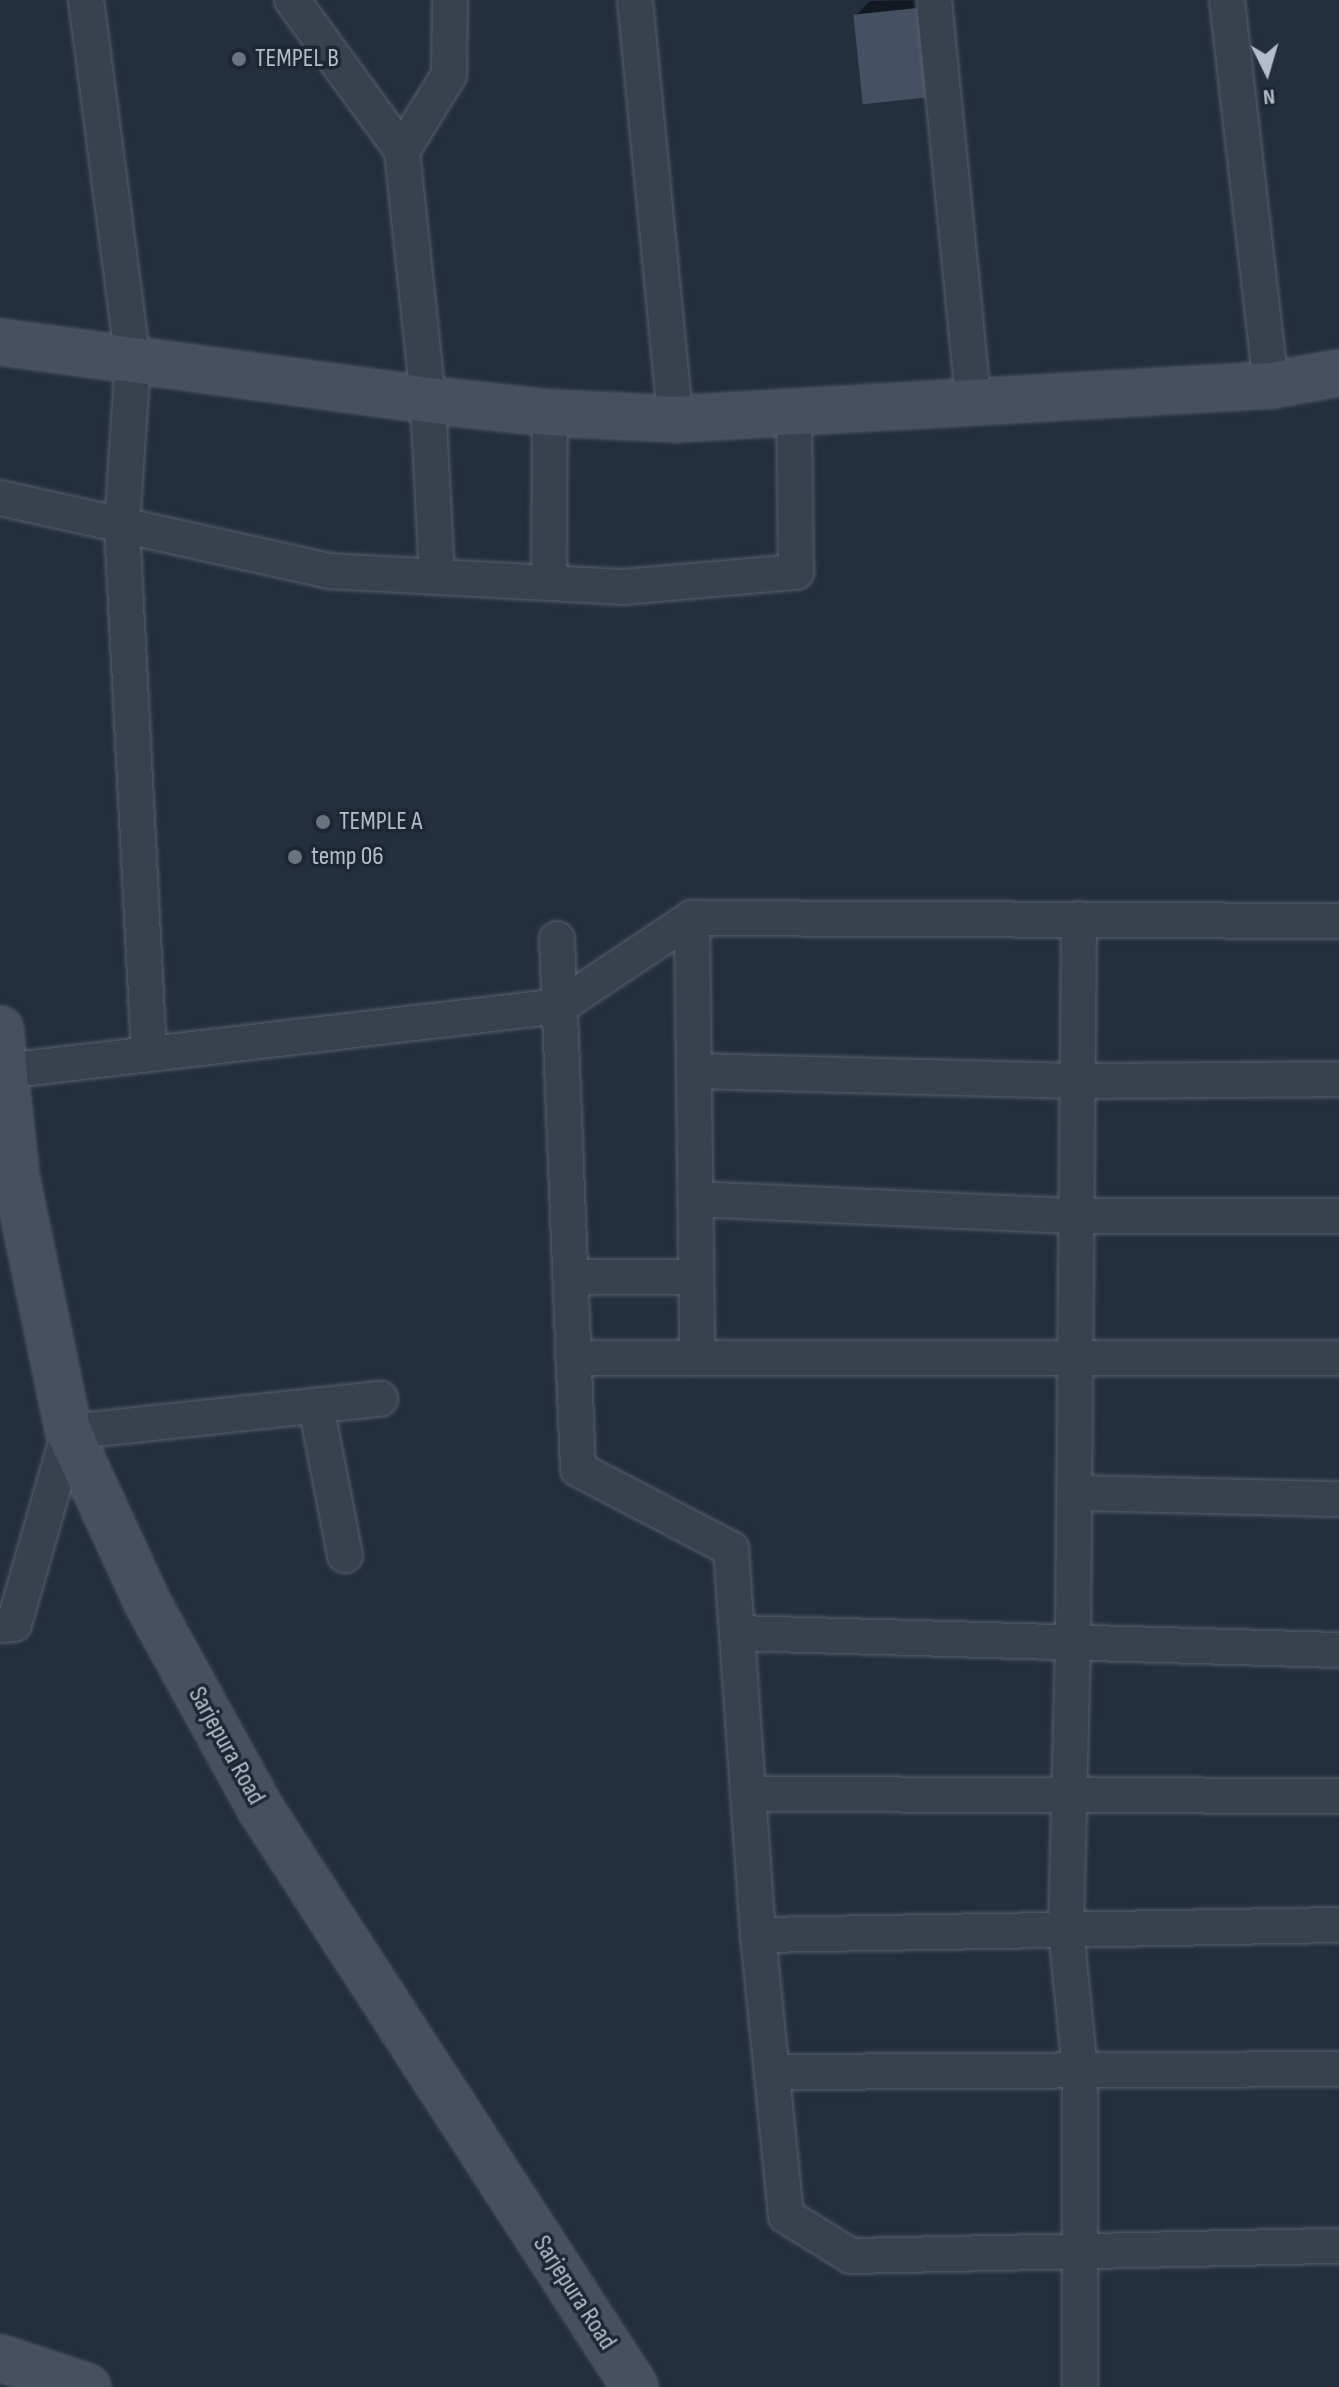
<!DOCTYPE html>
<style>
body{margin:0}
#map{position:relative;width:1339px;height:2387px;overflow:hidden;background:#242f3e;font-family:"Sofia Sans Condensed",sans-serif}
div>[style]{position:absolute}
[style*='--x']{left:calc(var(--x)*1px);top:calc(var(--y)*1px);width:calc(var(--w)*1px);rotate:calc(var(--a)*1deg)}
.shadow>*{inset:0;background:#0007}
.building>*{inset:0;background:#455162;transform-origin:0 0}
.roads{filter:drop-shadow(0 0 2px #565f6c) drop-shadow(0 0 2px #565f6c)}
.street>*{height:34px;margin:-17px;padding:0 17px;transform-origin:17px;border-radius:17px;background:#38414e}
.secondary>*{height:44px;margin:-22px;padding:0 22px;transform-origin:22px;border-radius:22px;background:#465061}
.dots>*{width:22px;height:22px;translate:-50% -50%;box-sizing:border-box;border:4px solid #1d2633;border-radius:50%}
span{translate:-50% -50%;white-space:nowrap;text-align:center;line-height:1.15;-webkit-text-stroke:7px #1d2633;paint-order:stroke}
.poi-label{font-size:26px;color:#b4bcc9}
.left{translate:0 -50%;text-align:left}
.street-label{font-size:26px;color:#b4bcc9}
.north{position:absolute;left:1227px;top:32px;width:80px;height:80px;-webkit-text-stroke:6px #1d2633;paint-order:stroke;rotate:175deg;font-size:22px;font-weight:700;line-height:32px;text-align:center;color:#b4bcc9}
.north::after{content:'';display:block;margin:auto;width:28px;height:36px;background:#b4bcc9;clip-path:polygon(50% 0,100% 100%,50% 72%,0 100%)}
</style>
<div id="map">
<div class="shadow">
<div style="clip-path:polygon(932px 0,941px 80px,855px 16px,870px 1px)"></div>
</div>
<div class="building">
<div style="left:917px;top:8px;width:90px;height:64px;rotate:84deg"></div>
</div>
<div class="roads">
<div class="street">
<div style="--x:86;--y:0;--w:363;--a:82.6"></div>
<div style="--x:133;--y:360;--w:166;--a:93.8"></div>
<div style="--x:122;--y:526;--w:529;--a:87.07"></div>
<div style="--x:292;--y:0;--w:187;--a:53.9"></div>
<div style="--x:402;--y:151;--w:250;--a:84"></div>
<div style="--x:428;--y:400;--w:177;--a:87.1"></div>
<div style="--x:635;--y:0;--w:421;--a:84.5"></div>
<div style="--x:934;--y:0;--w:403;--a:84.4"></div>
<div style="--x:1227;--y:0;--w:388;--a:83.5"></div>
<div style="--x:402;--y:151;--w:89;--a:-58.3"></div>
<div style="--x:449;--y:75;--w:75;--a:-89.2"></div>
<div style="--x:0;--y:498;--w:336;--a:12.5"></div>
<div style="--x:328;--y:571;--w:295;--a:3.1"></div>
<div style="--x:623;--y:587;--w:174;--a:-5"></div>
<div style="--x:796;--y:572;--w:160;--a:-90.7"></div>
<div style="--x:549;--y:583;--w:170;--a:-89.7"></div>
<div style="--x:692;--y:918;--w:440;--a:89.3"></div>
<div style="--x:1079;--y:919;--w:723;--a:90.48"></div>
<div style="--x:1073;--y:1642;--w:288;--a:91.4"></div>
<div style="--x:1066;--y:1930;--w:141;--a:84.3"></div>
<div style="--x:1080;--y:2070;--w:317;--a:90"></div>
<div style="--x:557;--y:939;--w:530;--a:87.73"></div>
<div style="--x:578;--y:1469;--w:173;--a:27.6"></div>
<div style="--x:731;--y:1549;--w:387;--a:86"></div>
<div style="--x:5;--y:1071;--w:559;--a:-6.68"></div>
<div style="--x:560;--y:1006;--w:159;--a:-33.7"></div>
<div style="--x:692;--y:918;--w:647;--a:0.27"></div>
<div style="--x:694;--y:1071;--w:383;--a:1.5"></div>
<div style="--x:1077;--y:1081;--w:262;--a:-0.4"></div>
<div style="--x:696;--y:1199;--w:381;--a:2.6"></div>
<div style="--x:1077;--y:1216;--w:262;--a:0"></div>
<div style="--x:571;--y:1277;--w:125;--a:0"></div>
<div style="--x:573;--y:1358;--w:766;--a:0"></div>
<div style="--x:316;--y:1406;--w:152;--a:79"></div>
<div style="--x:1074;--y:1493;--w:265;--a:1.3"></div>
<div style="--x:0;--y:1625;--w:14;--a:-4"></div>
<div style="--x:14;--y:1624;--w:200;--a:-74"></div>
<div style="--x:69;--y:1432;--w:313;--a:-6.1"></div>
<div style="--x:737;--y:1633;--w:602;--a:1.62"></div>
<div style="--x:748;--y:1794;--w:591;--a:0.19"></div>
<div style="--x:1339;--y:1925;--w:581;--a:179.01"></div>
<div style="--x:758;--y:1935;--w:282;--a:84.3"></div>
<div style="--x:786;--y:2216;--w:76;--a:31.6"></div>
<div style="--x:851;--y:2256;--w:488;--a:-1.2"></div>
<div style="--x:772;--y:2072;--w:567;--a:-0.3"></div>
</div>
<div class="secondary">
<div style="--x:0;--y:342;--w:432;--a:7.7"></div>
<div style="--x:428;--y:400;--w:123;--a:6.1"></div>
<div style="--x:550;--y:413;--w:125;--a:2.7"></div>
<div style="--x:675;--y:419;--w:597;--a:-3.27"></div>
<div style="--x:1271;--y:385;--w:69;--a:-10"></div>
<div style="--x:0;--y:1029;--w:149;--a:83.8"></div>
<div style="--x:16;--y:1177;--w:260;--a:78.3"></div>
<div style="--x:69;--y:1432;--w:189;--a:65.3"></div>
<div style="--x:148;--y:1604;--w:236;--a:61.2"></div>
<div style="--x:262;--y:1811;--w:686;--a:57.07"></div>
<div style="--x:0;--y:2358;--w:92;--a:18.4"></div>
</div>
</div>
<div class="dots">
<div style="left:239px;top:59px;background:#6b7280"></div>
<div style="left:323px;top:822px;background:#6b7280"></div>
<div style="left:295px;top:857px;background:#6b7280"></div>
</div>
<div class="poi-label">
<span class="left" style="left:255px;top:59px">TEMPEL B</span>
<span class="left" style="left:339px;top:822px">TEMPLE A</span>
<span class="left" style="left:311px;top:857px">temp 06</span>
</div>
<div class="street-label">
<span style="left:226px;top:1746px;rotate:61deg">Sarjepura Road</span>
<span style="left:574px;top:2293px;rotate:57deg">Sarjepura Road</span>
</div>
<div class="north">N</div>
</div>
